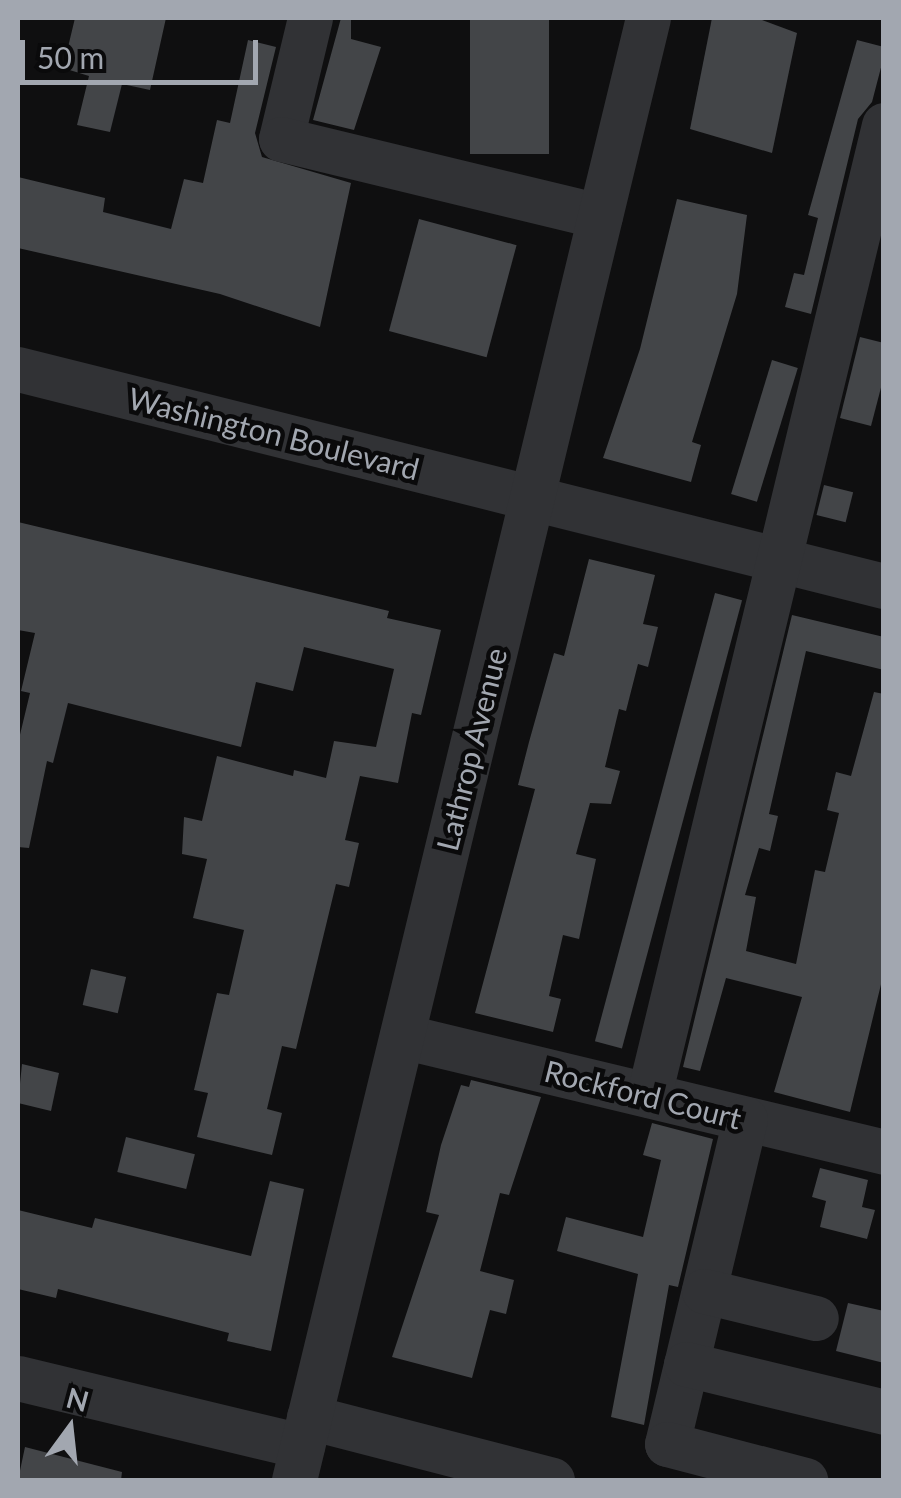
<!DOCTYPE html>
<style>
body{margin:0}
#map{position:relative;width:901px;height:1498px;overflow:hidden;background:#0f0f10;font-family:Lato,sans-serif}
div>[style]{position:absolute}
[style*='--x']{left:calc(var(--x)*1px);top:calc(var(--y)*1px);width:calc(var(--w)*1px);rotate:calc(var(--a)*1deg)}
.building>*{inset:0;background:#434548;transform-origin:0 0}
.minor>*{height:45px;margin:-22.5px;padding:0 22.5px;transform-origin:22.5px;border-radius:22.5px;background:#313235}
span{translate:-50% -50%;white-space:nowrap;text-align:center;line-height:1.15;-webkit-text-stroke:9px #0a0a0b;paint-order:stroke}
.street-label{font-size:30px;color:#a2a7b0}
.frame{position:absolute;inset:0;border:20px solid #a2a7b0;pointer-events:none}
.north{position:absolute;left:20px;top:1378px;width:100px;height:100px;-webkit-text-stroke:8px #0a0a0b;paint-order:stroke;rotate:15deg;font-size:28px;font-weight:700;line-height:40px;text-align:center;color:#a2a7b0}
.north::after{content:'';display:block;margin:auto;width:35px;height:45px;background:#a2a7b0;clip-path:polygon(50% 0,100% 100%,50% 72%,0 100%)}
.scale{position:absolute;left:20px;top:40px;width:238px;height:45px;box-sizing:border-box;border:5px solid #a2a7b0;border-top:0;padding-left:12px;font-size:30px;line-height:35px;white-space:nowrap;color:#a2a7b0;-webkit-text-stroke:8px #0a0a0b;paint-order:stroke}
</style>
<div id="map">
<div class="building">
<div style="clip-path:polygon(75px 18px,166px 18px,150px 90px,122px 84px,110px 132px,77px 125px,89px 76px,63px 68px)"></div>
<div style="clip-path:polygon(341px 18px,351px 18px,351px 39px,381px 47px,354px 130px,313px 120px)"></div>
<div style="left:470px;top:18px;width:79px;height:136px"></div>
<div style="clip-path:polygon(712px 18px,757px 18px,797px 33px,772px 153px,690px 129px)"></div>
<div style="clip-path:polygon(248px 40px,276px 47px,255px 133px,262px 157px,351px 183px,320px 327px,220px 294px,18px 248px,18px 177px,105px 198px,103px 212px,171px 229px,184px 179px,203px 183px,217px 120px,230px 123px)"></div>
<div style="clip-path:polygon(857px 40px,884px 47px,884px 56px,872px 102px,858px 119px,811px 314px,785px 307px,794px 273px,804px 275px,818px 218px,808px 215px)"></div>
<div style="clip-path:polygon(677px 199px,747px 215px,737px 294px,692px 442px,701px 445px,691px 482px,603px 458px,640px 349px)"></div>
<div style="left:419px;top:219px;width:101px;height:116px;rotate:15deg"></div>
<div style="clip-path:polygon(860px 337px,884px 343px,884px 376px,871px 426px,840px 418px)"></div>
<div style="left:772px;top:360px;width:27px;height:140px;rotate:17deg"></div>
<div style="left:824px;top:485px;width:30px;height:31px;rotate:14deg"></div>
<div style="clip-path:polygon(18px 522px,389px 611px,387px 618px,441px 630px,421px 715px,412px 713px,398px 783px,360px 776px,345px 840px,359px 843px,349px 887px,336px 884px,296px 1049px,282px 1046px,267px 1109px,282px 1113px,272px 1155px,197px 1137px,208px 1093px,194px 1090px,217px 993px,229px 995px,244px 930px,193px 918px,207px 859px,182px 854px,184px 817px,202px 821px,217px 756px,293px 776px,294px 770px,326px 778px,334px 741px,376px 747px,394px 669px,304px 647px,293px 691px,256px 682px,241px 747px,68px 703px,53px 763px,47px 761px,29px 848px,18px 847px,18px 743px,30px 693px,21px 691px,35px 633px,18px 630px)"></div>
<div style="clip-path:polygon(589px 559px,655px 575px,643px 624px,658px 627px,648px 667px,638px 664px,626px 711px,619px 709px,605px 767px,620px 771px,611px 804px,590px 803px,576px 854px,596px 859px,579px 939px,563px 935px,549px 996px,561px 999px,553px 1032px,475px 1013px,535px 789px,518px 785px,529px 742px,554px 653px,564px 656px)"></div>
<div style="left:715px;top:593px;width:28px;height:464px;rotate:15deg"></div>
<div style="clip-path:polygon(792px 615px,884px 637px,884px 670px,806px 651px,769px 814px,778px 816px,770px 851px,759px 848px,745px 895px,756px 897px,746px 951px,796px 964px,815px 870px,825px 872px,839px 813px,827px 810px,836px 772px,851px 776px,874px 692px,884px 694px,884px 972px,850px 1112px,774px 1092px,802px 997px,726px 978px,700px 1071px,683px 1067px)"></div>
<div style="left:91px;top:969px;width:36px;height:37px;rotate:13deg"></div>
<div style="clip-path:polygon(22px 1064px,59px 1073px,51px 1111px,18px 1103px)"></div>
<div style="clip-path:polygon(471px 1080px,541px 1097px,509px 1195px,500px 1193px,480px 1271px,514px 1280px,506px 1314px,490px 1310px,472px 1378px,392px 1357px,439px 1215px,426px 1212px,441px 1145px,461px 1085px,469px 1087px)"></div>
<div style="clip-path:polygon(652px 1123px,713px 1139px,678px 1287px,669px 1285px,644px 1425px,611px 1417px,638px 1274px,557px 1251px,566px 1217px,643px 1237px,661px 1160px,643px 1155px)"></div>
<div style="left:126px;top:1137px;width:71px;height:36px;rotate:14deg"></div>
<div style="clip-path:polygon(820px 1168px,868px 1180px,862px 1207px,875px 1210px,867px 1239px,820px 1227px,826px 1201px,812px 1197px)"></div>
<div style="clip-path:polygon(270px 1181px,304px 1189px,271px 1351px,227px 1341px,229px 1333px,58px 1289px,56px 1298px,18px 1289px,18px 1210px,92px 1228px,95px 1218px,251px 1256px)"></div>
<div style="clip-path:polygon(848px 1303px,884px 1311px,884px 1363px,836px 1351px)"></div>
<div style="clip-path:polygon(25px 1447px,122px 1472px,121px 1480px,18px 1480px)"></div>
</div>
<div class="minor">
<div style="--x:310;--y:18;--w:124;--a:103.5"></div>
<div style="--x:281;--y:139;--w:328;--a:13.6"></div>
<div style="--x:18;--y:369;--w:893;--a:14.07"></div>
<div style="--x:402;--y:1036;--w:496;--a:13.5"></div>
<div style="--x:649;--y:1095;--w:998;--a:-76.38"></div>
<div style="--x:745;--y:1119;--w:334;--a:103.5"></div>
<div style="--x:667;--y:1444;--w:143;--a:14.6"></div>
<div style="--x:704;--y:1291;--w:115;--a:13.6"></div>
<div style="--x:686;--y:1364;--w:204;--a:13.6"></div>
<div style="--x:18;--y:1378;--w:292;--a:13.5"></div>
<div style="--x:309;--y:1417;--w:251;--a:14.5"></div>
<div style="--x:294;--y:1480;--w:1504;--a:-76.39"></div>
</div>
<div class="street-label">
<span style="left:274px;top:433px;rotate:14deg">Washington Boulevard</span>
<span style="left:471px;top:749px;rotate:-76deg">Lathrop Avenue</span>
<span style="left:643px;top:1094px;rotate:14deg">Rockford Court</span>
</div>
<div class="frame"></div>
<div class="north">N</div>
<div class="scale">50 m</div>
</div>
